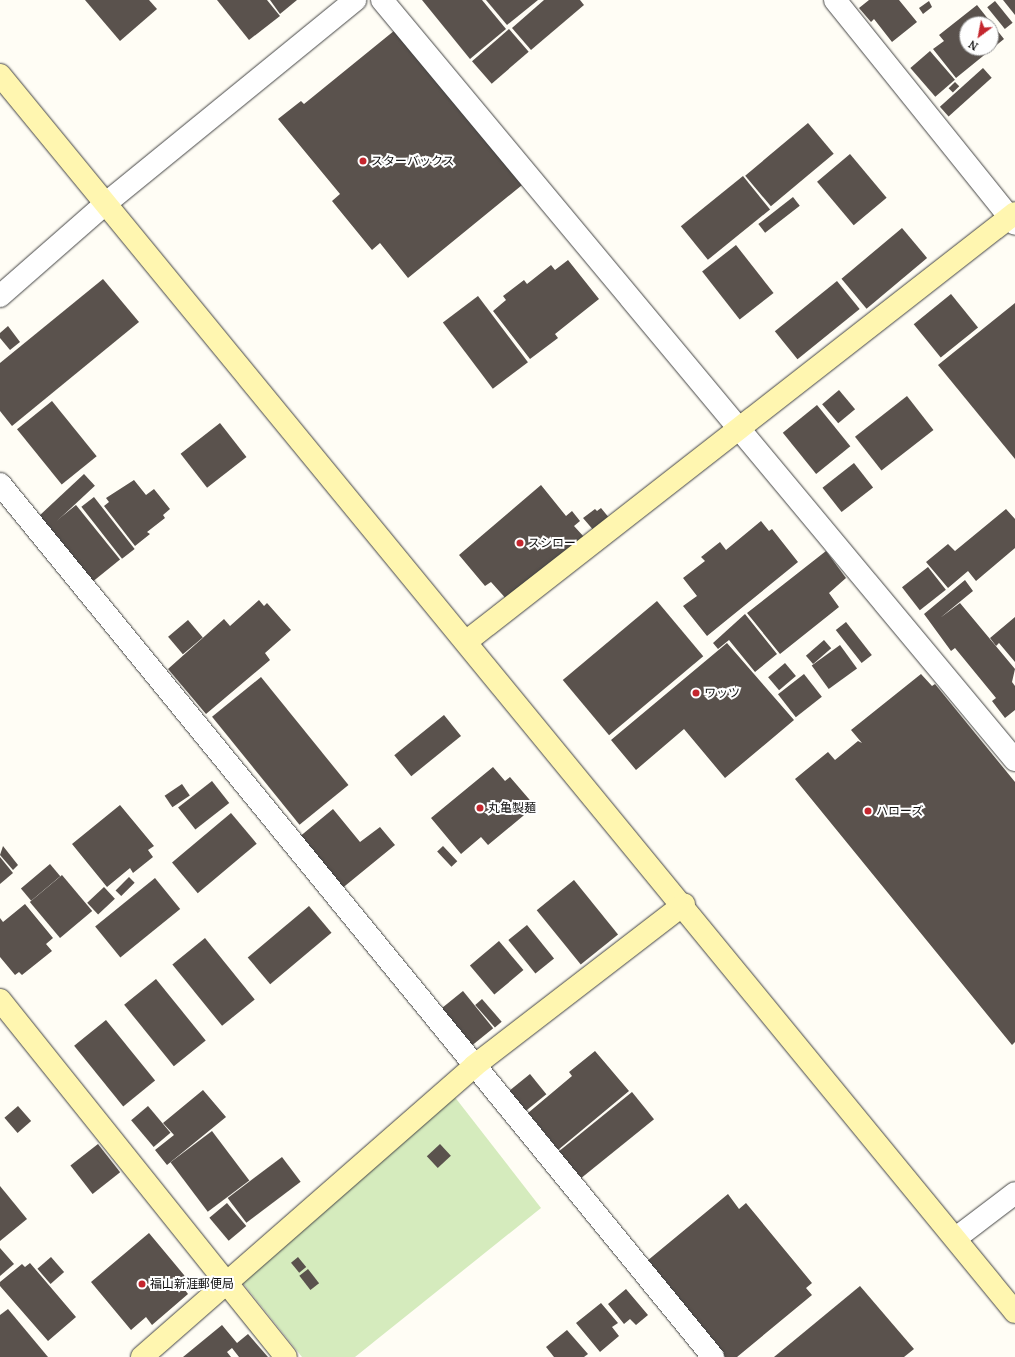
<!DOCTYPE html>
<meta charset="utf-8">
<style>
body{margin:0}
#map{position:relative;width:1015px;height:1357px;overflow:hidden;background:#fffdf5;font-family:"PT Serif","Noto Sans JP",serif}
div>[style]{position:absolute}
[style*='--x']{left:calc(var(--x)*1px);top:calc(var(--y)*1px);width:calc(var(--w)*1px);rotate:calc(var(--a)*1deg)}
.green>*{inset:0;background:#d5ebbd}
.building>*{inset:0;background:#5a524d;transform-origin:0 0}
.roads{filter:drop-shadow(0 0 1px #444) drop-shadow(0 0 1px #444)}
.street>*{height:22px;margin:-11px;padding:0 11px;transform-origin:11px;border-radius:11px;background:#fff}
.secondary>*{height:22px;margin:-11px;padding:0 11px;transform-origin:11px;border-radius:11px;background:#fff6b0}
.dots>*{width:11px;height:11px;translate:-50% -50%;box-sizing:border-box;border:2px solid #fff;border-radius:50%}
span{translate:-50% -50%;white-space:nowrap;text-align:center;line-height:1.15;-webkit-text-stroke:4px #fff;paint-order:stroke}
.poi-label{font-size:12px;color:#111}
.left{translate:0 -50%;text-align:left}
.north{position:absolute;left:959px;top:16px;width:40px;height:40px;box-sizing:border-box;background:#fff;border:1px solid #a0a0a0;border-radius:50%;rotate:212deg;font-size:11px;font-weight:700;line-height:16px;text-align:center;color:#111}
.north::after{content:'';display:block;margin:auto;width:14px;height:18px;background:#c4262e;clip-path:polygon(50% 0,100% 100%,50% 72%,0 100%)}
</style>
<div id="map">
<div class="green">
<div style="clip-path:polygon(454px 1096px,541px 1208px,355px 1357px,302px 1357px,238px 1277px)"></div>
</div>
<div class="building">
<div style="clip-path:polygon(85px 0,149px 0,157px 9px,120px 41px)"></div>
<div style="clip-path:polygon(217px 0,267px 0,280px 16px,249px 40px)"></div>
<div style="clip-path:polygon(270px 0,297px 0,280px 14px)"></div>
<div style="clip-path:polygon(422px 0,482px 0,506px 29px,470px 59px)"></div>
<div style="clip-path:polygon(486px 0,538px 0,507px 25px)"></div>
<div style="clip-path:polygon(544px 0,580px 0,584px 5px,531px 50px,512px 28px)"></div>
<div style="clip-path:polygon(869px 0,899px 0,917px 22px,892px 42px,874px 19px,871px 22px,859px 8px)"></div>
<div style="clip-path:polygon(1003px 0,1015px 0,1015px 15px)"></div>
<div style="clip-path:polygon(929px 1px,932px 7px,923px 14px,919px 8px)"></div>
<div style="left:995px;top:1px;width:28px;height:10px;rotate:51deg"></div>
<div style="clip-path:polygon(evenodd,977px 5px,1004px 39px,956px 78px,933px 49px,944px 41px,939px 35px,977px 5px,967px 24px,991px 24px,991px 48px,967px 48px,967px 24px)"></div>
<div style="clip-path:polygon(400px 26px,527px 181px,408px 278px,380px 243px,372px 250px,332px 201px,340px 194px,278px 119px,301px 101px,304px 104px)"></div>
<div style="left:509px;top:29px;width:30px;height:49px;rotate:49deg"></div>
<div style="left:930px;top:51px;width:38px;height:26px;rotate:49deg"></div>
<div style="left:983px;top:68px;width:13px;height:58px;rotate:48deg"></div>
<div style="left:955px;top:82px;width:6px;height:9px;rotate:45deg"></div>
<div style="left:808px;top:123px;width:40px;height:82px;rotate:50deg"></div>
<div style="left:850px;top:154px;width:57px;height:43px;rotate:50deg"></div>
<div style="left:743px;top:176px;width:43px;height:80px;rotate:51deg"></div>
<div style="left:793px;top:197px;width:11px;height:44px;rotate:52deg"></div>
<div style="left:902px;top:228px;width:39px;height:79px;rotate:50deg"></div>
<div style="left:736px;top:245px;width:61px;height:43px;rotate:52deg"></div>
<div style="clip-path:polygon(568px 260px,599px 299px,555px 334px,558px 338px,530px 359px,493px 311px,506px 300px,503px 296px,524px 280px,527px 284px,551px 265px,555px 270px)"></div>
<div style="clip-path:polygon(103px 279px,139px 322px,12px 426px,0 411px,0 363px)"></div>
<div style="left:837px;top:281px;width:36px;height:80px;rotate:51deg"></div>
<div style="left:951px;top:294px;width:43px;height:48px;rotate:51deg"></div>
<div style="left:478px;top:296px;width:83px;height:44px;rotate:53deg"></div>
<div style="clip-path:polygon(1015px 303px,1015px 459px,938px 365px)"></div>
<div style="clip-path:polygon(8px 326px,20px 342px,10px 350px,0 338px,0 333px)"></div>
<div style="left:839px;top:390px;width:25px;height:22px;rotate:50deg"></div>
<div style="left:907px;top:396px;width:43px;height:66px;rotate:52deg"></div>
<div style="left:52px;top:401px;width:71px;height:45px;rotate:51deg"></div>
<div style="left:817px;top:405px;width:53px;height:44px;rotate:51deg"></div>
<div style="left:220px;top:423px;width:43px;height:50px;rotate:52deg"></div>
<div style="left:854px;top:463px;width:31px;height:40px;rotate:52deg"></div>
<div style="left:84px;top:474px;width:16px;height:64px;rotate:47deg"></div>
<div style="clip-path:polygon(134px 480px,146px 495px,154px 489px,170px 509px,163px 515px,165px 518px,147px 532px,150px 534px,135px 546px,104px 506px,109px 502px,106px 498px)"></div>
<div style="clip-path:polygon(541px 485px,566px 516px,572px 511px,580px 521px,574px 526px,585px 538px,509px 602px,491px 582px,485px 586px,459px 555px)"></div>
<div style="left:94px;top:497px;width:66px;height:16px;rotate:52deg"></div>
<div style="left:76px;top:505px;width:70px;height:37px;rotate:51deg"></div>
<div style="clip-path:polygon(601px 508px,610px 519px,595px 532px,583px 518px,595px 509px,597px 511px)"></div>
<div style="clip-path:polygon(1006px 509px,1015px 519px,1015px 548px,976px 581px,968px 571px,948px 588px,926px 562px,948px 544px,955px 551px)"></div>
<div style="clip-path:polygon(761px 521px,769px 531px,772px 529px,798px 562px,707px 636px,683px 606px,697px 596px,683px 578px,705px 561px,701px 557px,720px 542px,726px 550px)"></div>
<div style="clip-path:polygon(826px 551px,846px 578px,829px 593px,839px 607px,780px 654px,747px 613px)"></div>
<div style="left:928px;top:567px;width:29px;height:33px;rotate:52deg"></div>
<div style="clip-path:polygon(965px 580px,973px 591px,940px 618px,960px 603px,1015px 669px,1012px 682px,1015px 686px,1015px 710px,1005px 718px,992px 701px,996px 698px,955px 648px,951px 651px,924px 614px)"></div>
<div style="clip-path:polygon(259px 600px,264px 606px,267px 603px,291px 630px,265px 653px,270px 660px,206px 714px,168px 669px,224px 619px,230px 626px)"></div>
<div style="left:657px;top:601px;width:72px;height:123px;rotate:50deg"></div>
<div style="clip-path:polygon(745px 614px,777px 654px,755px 672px,729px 640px,718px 649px,713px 643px)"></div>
<div style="clip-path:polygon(1015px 617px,1015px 662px,999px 643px,996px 646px,990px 638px)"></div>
<div style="left:188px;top:620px;width:23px;height:26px;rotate:50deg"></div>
<div style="left:846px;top:622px;width:42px;height:13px;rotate:52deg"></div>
<div style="left:824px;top:640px;width:11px;height:24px;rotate:49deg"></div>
<div style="clip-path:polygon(727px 643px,794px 720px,725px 778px,684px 729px,636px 770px,611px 740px)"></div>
<div style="left:840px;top:645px;width:29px;height:35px;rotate:54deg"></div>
<div style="left:785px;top:663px;width:17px;height:22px;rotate:50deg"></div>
<div style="left:804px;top:674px;width:29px;height:33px;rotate:52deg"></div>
<div style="clip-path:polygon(921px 674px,932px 686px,935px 684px,1015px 782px,1015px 1042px,1012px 1045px,795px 779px,828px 752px,835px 760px,858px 741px,862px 743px,851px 730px)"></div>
<div style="left:261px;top:677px;width:139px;height:63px;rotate:51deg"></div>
<div style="left:444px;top:715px;width:27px;height:64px;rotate:51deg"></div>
<div style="clip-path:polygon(493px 767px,505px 781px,510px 777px,535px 806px,488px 845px,481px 837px,461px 854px,431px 818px)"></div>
<div style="left:212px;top:781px;width:28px;height:43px;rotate:52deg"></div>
<div style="left:182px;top:784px;width:14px;height:21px;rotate:56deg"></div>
<div style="clip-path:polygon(120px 805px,154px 846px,148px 850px,153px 857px,133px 873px,130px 868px,107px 887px,72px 844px)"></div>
<div style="clip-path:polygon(333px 809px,360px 842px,380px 827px,395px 845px,340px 890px,298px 838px)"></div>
<div style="left:231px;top:813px;width:40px;height:77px;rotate:50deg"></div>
<div style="clip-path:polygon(3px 846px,18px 865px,13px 870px,0 855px)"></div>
<div style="left:443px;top:846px;width:21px;height:8px;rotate:47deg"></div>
<div style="clip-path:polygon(0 857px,13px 873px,0 884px)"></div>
<div style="left:50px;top:864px;width:16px;height:38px;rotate:50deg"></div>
<div style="left:62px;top:875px;width:47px;height:42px;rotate:50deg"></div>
<div style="left:129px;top:877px;width:8px;height:19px;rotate:45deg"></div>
<div style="left:155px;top:878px;width:40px;height:77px;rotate:51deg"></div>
<div style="left:574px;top:880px;width:70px;height:48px;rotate:51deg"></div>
<div style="left:104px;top:887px;width:16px;height:23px;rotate:47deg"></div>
<div style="clip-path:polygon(25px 904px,53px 938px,46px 944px,52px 951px,22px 975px,19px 972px,15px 975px,0 957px,0 918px,3px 922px)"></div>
<div style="left:309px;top:906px;width:35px;height:80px;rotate:50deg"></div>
<div style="left:527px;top:925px;width:43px;height:24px;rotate:51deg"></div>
<div style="left:205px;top:938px;width:79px;height:42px;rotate:51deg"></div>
<div style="left:499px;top:941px;width:38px;height:38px;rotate:50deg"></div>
<div style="left:156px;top:979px;width:79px;height:41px;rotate:51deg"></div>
<div style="left:463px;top:991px;width:48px;height:31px;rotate:51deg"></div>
<div style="left:482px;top:999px;width:30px;height:9px;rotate:49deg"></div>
<div style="left:106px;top:1020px;width:78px;height:41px;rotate:51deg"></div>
<div style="clip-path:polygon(595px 1051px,629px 1091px,558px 1150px,528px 1113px,572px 1076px,569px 1072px)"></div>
<div style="left:530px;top:1074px;width:26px;height:27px;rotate:51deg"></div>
<div style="clip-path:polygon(203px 1090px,226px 1117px,167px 1165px,155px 1150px,174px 1135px,163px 1123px)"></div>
<div style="left:632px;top:1092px;width:35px;height:94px;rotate:51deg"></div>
<div style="left:18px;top:1106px;width:20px;height:18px;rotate:49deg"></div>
<div style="left:148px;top:1106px;width:35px;height:22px;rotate:50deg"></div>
<div style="left:212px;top:1131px;width:62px;height:52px;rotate:53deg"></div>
<div style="left:98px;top:1144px;width:36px;height:35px;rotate:52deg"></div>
<div style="left:440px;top:1144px;width:16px;height:18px;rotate:47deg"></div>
<div style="left:282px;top:1157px;width:31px;height:68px;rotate:53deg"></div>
<div style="clip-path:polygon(0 1186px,27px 1219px,0 1241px)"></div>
<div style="clip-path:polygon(728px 1194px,739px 1209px,746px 1203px,812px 1283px,806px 1288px,812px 1295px,737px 1357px,725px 1357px,647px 1261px)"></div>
<div style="left:227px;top:1203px;width:30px;height:23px;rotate:50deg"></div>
<div style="clip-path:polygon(149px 1233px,189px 1281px,182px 1286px,188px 1294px,152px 1325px,146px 1317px,131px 1330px,91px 1282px)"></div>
<div style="clip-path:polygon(0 1248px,14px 1264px,0 1276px)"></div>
<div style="left:51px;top:1257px;width:20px;height:18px;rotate:49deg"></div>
<div style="left:298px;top:1257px;width:13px;height:9px;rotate:51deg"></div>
<div style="clip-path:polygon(30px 1263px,76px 1317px,48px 1341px,0 1286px,0 1282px,22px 1264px,25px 1267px)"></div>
<div style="left:308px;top:1269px;width:18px;height:11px;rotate:52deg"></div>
<div style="clip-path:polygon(860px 1286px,914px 1349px,904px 1357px,774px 1357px)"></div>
<div style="clip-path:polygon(626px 1289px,648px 1315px,636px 1325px,630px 1319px,624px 1324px,608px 1304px)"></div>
<div style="clip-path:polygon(601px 1303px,618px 1323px,612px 1327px,619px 1336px,600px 1352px,576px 1323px)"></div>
<div style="clip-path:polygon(8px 1309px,48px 1357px,0 1357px,0 1315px)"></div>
<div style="clip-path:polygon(222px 1325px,237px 1343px,248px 1334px,268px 1357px,239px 1357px,232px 1348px,227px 1352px,231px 1357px,183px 1357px)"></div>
<div style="clip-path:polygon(567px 1330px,588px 1354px,584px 1357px,554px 1357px,546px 1347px)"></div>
</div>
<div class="roads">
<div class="street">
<div style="--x:382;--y:0;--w:989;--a:50.21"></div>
<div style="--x:835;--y:0;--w:287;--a:51.2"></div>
<div style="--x:0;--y:296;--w:140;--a:-41.2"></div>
<div style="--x:105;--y:204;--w:323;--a:-39.2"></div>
<div style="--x:0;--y:484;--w:1127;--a:50.76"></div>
<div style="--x:956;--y:1238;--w:74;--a:-37.3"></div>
</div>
<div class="secondary">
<div style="--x:0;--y:75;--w:1600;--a:50.63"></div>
<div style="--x:467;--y:641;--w:695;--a:-37.99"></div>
<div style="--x:0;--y:1000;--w:457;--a:51.3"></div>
<div style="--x:142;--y:1357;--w:441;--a:-41.2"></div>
<div style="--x:474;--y:1066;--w:265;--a:-37.6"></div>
</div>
</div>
<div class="dots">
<div style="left:363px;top:161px;background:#c4262e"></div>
<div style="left:520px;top:543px;background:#c4262e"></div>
<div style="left:696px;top:693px;background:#c4262e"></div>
<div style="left:480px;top:808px;background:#c4262e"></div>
<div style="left:868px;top:811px;background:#c4262e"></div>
<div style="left:142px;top:1284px;background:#c4262e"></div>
</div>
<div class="poi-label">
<span class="left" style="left:371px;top:161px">スターバックス</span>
<span class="left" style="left:528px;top:543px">スシロー</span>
<span class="left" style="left:704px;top:693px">ワッツ</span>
<span class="left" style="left:488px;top:808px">丸亀製麺</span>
<span class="left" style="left:876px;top:811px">ハローズ</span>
<span class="left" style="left:150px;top:1284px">福山新涯郵便局</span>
</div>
<div class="north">N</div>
</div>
